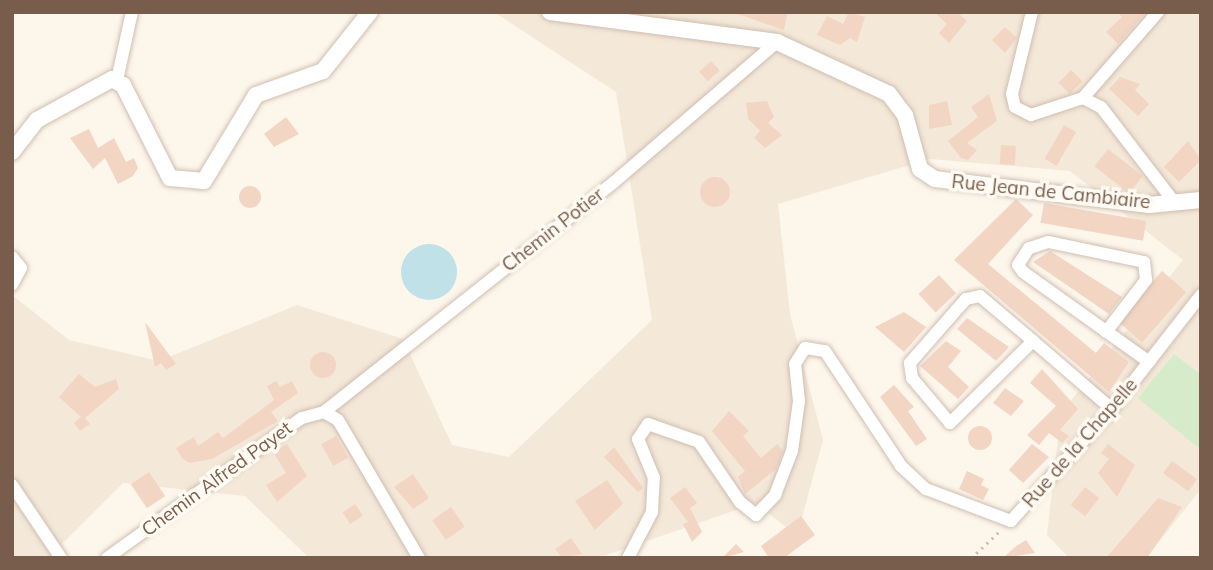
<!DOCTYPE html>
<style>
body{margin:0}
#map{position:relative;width:1213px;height:570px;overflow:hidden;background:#fdf6eb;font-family:Mulish,sans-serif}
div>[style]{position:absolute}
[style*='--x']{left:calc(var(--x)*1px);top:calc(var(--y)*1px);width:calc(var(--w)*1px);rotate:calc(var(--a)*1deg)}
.residential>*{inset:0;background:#f4e8d9}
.green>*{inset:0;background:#d6ebc9}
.water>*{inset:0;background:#bfe1e7}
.round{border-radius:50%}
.building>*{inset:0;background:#f2d6c3;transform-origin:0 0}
.path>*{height:2.5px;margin-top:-1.25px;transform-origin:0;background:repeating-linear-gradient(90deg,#d8b9a5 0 2px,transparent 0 7px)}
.roads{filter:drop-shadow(0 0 2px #cfbeb0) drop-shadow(0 0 2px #cfbeb0)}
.street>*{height:12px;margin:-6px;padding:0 6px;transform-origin:6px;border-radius:6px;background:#fff}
.secondary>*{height:16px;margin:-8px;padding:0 8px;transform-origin:8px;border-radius:8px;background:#fff}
span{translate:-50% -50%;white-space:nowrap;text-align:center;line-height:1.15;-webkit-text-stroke:7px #fffaf2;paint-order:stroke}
.street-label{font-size:19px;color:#785d4d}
.frame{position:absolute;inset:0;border:14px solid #785d4d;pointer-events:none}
</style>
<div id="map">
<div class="residential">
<div style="clip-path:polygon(494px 12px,1201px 12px,1201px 489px,1146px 558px,1069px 558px,1047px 535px,1061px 413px,1183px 260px,1070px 171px,930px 159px,778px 204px,790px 314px,823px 440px,797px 536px,756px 503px,598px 558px,309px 558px,245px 496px,123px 483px,48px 558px,12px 558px,12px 295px,69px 340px,159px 361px,297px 305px,403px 339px,452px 445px,509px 457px,652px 320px,616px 92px)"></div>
</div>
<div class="green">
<div style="clip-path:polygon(1174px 354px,1201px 375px,1201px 450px,1138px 398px)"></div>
</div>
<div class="water">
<div class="round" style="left:401px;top:244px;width:56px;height:56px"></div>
</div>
<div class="building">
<div style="clip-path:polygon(732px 12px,788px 12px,784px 30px)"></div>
<div style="clip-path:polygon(849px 12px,865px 17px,857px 42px,850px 38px,840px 45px,817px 35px,827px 16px,843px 24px)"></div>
<div style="clip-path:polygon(934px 12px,957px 12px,967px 21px,949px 43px,939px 33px,947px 24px)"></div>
<div style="clip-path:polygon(1117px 12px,1146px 12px,1118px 44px,1106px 32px,1122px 17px)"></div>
<div style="clip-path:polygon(1005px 27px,1017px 38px,1005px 53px,992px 40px)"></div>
<div style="left:711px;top:61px;width:13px;height:16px;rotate:48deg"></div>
<div style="left:1071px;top:70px;width:16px;height:18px;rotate:45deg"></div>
<div style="clip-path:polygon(1120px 77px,1140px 84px,1135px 90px,1149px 104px,1138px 116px,1109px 89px)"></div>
<div style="clip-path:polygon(989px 94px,997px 121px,967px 143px,977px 150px,968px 160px,961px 158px,948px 141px,978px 117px,971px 107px)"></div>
<div style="clip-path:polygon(767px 101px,774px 117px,768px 123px,782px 135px,765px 148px,754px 138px,760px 131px,748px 119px,746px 103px)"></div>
<div style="clip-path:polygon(947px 101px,952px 125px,929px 129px,929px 105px)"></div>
<div style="clip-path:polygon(286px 117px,299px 134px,274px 147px,264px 134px)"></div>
<div style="left:1064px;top:125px;width:14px;height:39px;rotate:30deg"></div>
<div style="clip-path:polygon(89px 129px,98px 148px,114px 138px,126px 162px,134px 158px,138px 168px,133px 176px,118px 184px,105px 158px,93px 169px,70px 138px)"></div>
<div style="clip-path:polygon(1188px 141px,1201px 160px,1179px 182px,1164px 167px)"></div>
<div style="left:1001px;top:145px;width:15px;height:19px;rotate:4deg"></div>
<div style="left:1108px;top:149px;width:44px;height:22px;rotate:38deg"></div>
<div class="round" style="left:700px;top:177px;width:30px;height:30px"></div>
<div class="round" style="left:239px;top:186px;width:22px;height:22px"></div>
<div style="clip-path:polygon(1016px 199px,1033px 215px,988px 264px,1096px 353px,1104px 343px,1129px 362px,1109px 392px,954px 260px)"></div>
<div style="left:1044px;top:203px;width:104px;height:20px;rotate:10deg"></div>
<div style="clip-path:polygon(1050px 251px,1122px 297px,1109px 314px,1033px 262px)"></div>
<div style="left:1162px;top:271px;width:32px;height:67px;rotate:41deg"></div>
<div style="left:939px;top:275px;width:25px;height:28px;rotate:47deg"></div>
<div style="clip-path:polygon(904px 312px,926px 327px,904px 352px,875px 327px)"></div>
<div style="clip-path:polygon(967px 318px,1009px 347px,996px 361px,957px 329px)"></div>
<div style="clip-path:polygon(145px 322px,176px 364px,166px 370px,161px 363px,155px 367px)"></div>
<div style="clip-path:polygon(946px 341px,961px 351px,948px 367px,969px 387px,958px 399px,920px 366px)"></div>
<div class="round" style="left:310px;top:352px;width:26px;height:26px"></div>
<div style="clip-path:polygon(1042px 369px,1078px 409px,1060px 430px,1069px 436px,1062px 443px,1049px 433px,1039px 445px,1027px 435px,1056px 406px,1030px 383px)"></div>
<div style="clip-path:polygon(79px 374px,95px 387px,116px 379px,119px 389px,85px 418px,90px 424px,80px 431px,74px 423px,81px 417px,59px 397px)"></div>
<div style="clip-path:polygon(276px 381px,280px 387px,292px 381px,298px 393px,271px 412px,278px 421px,212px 459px,189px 463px,182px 458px,176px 448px,194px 437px,198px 446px,218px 432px,223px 438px,274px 400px,267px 386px)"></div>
<div style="clip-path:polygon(894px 385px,914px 407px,908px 411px,927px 439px,916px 446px,880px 397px)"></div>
<div style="clip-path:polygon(1005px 388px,1024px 401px,1011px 416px,993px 403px)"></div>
<div style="clip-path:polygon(729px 411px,749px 431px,743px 436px,761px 458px,777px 444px,783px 451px,776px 469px,745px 494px,738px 477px,745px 471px,712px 431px)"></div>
<div class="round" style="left:968px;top:426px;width:24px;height:24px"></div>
<div style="left:336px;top:436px;width:25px;height:17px;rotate:61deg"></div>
<div style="clip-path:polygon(287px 444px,307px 476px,277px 502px,266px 485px,286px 473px,273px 452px)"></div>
<div style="clip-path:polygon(1032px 444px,1049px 457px,1023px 483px,1009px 470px)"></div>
<div style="clip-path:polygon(1108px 444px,1135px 465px,1117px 497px,1098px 473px,1109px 459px,1101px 453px)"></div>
<div style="clip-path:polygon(614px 447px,643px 488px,638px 492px,604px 457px)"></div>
<div style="left:1172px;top:461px;width:31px;height:15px;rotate:36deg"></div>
<div style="clip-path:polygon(967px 471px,984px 479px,981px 485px,989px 489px,983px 500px,959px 489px)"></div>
<div style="left:149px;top:472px;width:29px;height:22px;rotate:56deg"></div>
<div style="clip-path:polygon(413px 474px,429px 498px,413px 509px,394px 487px)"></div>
<div style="clip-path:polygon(607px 480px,623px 504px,595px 530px,575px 501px)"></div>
<div style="clip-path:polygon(685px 487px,697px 503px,690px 508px,702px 532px,692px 542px,683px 524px,688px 522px,670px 498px)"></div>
<div style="left:1085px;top:487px;width:18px;height:23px;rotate:38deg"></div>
<div style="clip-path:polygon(1158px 498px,1182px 507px,1147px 558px,1106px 558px)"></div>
<div style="left:355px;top:504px;width:14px;height:15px;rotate:56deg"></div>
<div style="left:451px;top:507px;width:24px;height:23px;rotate:55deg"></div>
<div style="clip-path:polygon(801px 516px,815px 535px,784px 558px,769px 558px,761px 546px)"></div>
<div style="clip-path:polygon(571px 538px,582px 554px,562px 558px,555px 549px)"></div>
<div style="clip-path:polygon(1026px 540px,1035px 553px,1003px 558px,1015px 547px)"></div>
<div style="clip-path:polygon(736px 544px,744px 552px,722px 558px)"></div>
</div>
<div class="path">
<div style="--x:971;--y:558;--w:42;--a:-43.1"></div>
</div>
<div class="roads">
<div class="street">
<div style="--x:1032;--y:12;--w:84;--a:103.7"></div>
<div style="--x:1012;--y:94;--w:13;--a:77"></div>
<div style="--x:1015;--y:107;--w:18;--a:27"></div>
<div style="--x:1031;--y:115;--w:55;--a:-18.1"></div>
<div style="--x:1083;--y:98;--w:20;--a:27"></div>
<div style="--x:1101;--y:107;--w:121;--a:52.4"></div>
<div style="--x:117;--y:80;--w:70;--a:-77.6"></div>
<div style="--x:1083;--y:98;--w:114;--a:-48.9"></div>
<div style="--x:12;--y:257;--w:14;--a:51"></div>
<div style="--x:21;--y:268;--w:19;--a:118"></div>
<div style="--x:1106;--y:332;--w:66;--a:-52.4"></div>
<div style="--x:1146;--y:280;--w:18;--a:-96"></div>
<div style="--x:1144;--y:262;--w:98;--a:-168.2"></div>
<div style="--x:1048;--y:242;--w:20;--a:162"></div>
<div style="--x:1029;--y:248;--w:20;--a:123"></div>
<div style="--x:1018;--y:265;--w:9;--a:54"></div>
<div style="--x:1023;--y:272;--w:155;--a:35.5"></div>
<div style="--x:1033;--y:341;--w:117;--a:135.3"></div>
<div style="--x:950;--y:423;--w:59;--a:-130.2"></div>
<div style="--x:912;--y:378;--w:15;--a:-98"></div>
<div style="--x:910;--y:363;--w:85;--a:-48.8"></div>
<div style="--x:966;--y:299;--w:14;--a:-12"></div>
<div style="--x:980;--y:296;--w:70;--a:40.3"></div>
<div style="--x:1033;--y:341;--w:96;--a:40.8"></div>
<div style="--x:1106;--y:404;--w:8;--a:40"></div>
<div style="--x:324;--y:412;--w:369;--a:-38.4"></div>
<div style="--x:613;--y:183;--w:216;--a:-40.7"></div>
<div style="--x:12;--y:485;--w:88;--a:56.1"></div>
<div style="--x:107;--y:558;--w:240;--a:-35.7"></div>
<div style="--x:302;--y:418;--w:23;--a:-15"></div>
<div style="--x:324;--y:412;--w:16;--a:30"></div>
<div style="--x:338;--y:420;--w:160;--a:59.6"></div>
<div style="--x:628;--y:558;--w:52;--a:-62.4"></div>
<div style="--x:652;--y:512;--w:34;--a:-87"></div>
<div style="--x:654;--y:478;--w:42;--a:-112.3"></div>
<div style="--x:638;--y:439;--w:18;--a:-56"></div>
<div style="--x:648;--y:424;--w:54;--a:19.4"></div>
<div style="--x:699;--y:442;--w:73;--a:55.7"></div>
<div style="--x:740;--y:502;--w:21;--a:39"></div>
<div style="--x:756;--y:515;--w:28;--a:-46"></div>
<div style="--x:775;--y:495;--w:47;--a:-68.9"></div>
<div style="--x:792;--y:451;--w:50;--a:-82"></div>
<div style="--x:799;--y:401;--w:37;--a:-96"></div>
<div style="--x:795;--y:364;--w:19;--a:-58"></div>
<div style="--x:805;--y:348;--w:20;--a:9"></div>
<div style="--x:825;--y:351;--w:138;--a:56.5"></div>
<div style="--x:901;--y:466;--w:34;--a:43"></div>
<div style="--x:926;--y:489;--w:91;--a:20.6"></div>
<div style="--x:1011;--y:521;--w:151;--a:-48"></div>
<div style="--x:1112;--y:409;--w:145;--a:-52"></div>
</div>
<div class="secondary">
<div style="--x:550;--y:12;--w:229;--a:7.5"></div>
<div style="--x:777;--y:42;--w:123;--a:24.9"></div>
<div style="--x:889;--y:94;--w:26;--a:53"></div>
<div style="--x:905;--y:115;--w:56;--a:74.5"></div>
<div style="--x:920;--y:169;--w:18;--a:34"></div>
<div style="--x:935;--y:179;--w:216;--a:6.9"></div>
<div style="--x:1149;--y:205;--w:52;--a:-5.5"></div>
<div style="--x:12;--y:152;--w:41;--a:-52"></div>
<div style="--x:37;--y:120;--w:85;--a:-28.7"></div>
<div style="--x:112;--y:79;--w:13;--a:29"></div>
<div style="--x:123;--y:85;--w:104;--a:63.2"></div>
<div style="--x:170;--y:178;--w:34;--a:5"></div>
<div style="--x:204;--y:181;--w:100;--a:-58.8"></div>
<div style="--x:256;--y:95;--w:71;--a:-19.7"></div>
<div style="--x:323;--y:71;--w:75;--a:-51.5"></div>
</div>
</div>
<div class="street-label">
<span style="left:1051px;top:192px;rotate:6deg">Rue Jean de Cambiaire</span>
<span style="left:553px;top:230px;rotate:-38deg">Chemin Potier</span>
<span style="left:1080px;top:443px;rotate:-49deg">Rue de la Chapelle</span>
<span style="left:217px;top:479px;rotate:-36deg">Chemin Alfred Payet</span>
</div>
<div class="frame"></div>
</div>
